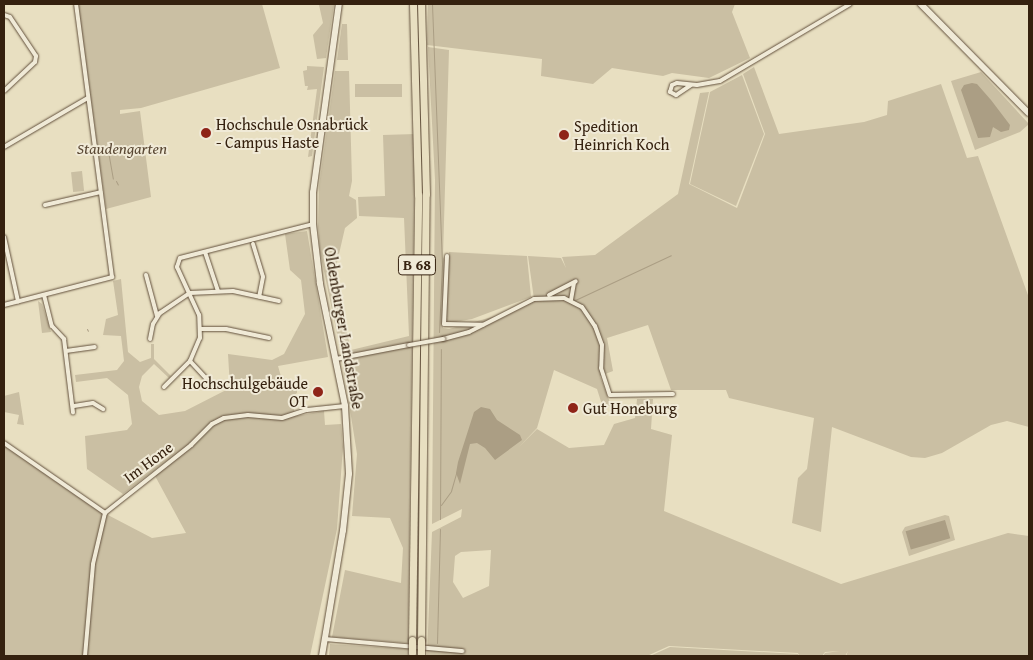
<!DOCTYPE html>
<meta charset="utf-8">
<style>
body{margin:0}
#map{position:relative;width:1033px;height:660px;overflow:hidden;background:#e8dfc1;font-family:"Gentium Book Plus",serif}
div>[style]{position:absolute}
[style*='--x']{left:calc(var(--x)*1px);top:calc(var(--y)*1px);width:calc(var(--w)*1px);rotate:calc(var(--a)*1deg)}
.green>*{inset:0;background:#cabfa3;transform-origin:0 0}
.water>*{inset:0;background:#ab9e84;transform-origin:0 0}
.stream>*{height:1px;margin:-0.5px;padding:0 0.5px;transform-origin:0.5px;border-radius:0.5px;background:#ab9e84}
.roads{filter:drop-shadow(0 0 1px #62503c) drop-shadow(0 0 1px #62503c)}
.street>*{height:4px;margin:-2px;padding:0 2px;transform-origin:2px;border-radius:2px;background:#f0ead7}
.secondary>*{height:5.5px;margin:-2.75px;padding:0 2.75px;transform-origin:2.75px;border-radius:2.75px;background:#f0ead7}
.highway>*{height:7px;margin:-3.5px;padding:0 3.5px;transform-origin:3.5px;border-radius:3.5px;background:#e8dfc1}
.bridges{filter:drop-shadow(0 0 1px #62503c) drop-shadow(0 0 1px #62503c)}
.street-bridge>*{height:4px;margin:-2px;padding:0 2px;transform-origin:2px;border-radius:2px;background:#f0ead7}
.highway-bridge>*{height:7px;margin:-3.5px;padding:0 3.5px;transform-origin:3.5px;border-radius:3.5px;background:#e8dfc1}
.dots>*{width:14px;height:14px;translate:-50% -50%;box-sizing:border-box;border:2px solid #f0ead7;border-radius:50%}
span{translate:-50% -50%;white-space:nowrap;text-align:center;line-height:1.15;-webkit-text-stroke:4px #f0ead7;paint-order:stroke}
.shield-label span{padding:1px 4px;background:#f0ead7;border:1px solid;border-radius:4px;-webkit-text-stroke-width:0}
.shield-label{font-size:15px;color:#35210f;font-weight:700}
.poi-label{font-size:16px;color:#35210f}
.left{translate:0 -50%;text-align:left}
.right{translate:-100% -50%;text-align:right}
.park-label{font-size:16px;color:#5a4834;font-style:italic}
.street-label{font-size:16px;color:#35210f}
.frame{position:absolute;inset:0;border:5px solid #35210f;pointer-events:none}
</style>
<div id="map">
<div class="green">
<div style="clip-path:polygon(78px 4px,262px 4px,280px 68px,141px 108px,120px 110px,120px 114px,140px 111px,151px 197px,106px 209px)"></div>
<div style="clip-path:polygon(334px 4px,326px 58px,317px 59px,313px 35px,323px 23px,319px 5px)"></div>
<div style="clip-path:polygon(428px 4px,735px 4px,732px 12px,750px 58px,709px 78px,672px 73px,663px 76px,612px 68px,593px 84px,541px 76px,542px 59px,427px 45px)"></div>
<div style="clip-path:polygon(342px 24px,347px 24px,348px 60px,337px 60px)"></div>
<div style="clip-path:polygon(evenodd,428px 47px,449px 50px,443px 257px,446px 262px,442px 318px,443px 328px,449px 329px,510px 312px,534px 299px,528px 256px,561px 258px,566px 268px,562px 257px,595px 255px,678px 194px,700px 93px,709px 92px,689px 184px,737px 208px,765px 134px,743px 74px,754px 67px,779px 134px,864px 122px,887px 115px,888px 101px,941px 84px,967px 158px,978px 156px,1029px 298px,1029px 427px,1007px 421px,991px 425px,942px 453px,925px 458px,911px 457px,832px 427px,821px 532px,792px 523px,798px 478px,807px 469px,814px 418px,729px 398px,726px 390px,671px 390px,648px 325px,607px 338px,613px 371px,600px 376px,611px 405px,603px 408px,597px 389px,554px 370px,537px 428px,519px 447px,537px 429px,569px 448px,604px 445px,614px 424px,635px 418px,637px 399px,653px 399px,651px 429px,672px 435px,664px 511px,841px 584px,1008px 533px,1029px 536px,1029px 656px,846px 656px,848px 651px,845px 656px,823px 656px,825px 653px,840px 651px,825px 652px,822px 656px,799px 656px,798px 653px,669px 646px,647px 656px,427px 656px,432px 532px,461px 517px,462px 509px,432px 524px,435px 180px,428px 47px,491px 550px,489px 586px,463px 598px,453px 582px,455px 556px,461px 552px,491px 550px)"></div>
<div style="clip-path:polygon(307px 66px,324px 67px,312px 156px,308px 157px,317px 89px,307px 90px,308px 86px,305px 86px,303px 71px,307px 70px)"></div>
<div style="clip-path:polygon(335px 71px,349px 71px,352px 181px,349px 196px,356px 200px,357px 218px,345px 228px,336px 267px,336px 288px,351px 350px,409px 336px,404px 218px,359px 216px,358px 197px,385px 196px,383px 135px,415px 134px,408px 643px,332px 637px,345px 570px,401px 583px,403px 548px,390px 518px,352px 516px,357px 454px,341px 353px,320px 252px,318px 226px,319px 186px)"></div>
<div style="clip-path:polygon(981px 72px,1029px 124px,1020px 132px,975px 150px,951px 81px)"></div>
<div style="clip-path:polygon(742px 75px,764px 134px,736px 206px,690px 184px,710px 92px)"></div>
<div style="left:402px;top:84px;width:13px;height:47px;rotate:90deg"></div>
<div style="left:82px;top:171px;width:20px;height:11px;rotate:84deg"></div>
<div style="clip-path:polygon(307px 231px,328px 357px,278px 366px,282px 380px,295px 381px,297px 387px,297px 393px,290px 398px,296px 416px,324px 411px,325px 425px,341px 424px,343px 447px,337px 529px,310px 656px,4px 656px,4px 443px,106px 514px,152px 538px,186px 533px,154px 474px,169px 464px,168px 460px,123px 494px,87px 469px,85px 436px,127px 430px,132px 424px,128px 395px,107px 378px,76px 382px,75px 375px,117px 370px,124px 361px,121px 336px,103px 335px,106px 319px,118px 315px,113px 281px,121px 279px,128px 352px,140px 362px,151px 358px,151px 344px,154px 344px,154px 359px,171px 376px,169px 378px,154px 364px,142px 376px,139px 387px,142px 401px,159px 415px,185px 411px,230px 388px,228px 354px,272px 360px,284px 354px,305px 314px,301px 280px,290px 270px,285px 234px)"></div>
<div style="clip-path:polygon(449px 252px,527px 256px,531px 297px,472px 319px,449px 323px,446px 320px)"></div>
<div style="clip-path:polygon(38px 301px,42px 304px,51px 332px,42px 333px)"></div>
<div style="clip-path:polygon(19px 392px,24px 425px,17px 424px,19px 415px,4px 412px,4px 396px)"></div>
<div style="clip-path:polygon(945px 515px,949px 516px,955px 540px,909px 556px,902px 532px,905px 527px)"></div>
<div style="clip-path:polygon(330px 644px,408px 649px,408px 656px,329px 656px)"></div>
<div style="clip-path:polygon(670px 647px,798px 654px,798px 656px,650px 656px)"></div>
</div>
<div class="water">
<div style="clip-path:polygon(972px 83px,977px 84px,991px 100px,1010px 125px,1009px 130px,1001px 132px,993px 127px,990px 137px,978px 138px,961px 90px,964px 85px)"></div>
<div style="clip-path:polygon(481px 407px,490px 409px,497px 420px,520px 435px,522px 440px,495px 460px,485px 448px,477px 443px,470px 444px,460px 484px,456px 473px,458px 462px,474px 412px)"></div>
<div style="left:945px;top:520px;width:19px;height:41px;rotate:74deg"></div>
</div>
<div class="stream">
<div style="--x:432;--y:4;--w:260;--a:87.8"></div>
<div style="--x:442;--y:264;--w:68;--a:92.5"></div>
<div style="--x:108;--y:151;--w:28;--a:80"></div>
<div style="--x:116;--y:181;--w:4;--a:63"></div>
<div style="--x:573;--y:301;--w:108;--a:-25.1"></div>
<div style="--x:87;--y:329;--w:2;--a:63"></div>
<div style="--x:441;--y:505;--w:17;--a:-54"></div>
<div style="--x:451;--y:491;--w:19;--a:-74"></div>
<div style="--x:440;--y:519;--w:170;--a:-89.7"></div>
<div style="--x:437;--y:643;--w:114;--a:-88.5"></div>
</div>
<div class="roads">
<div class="street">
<div style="--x:4;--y:15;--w:6;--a:18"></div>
<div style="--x:10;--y:17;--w:47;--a:56.3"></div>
<div style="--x:36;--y:56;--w:6;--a:99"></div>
<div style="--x:35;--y:62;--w:42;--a:136.9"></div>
<div style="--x:691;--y:85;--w:18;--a:146"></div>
<div style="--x:676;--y:95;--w:7;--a:-153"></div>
<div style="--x:670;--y:92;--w:7;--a:-74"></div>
<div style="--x:672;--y:85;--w:5;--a:-22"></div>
<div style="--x:677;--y:83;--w:20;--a:6"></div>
<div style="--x:697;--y:85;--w:23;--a:-10"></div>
<div style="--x:720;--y:81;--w:151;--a:-30.6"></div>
<div style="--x:4;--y:147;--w:97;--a:-30.3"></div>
<div style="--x:45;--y:205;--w:57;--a:-13.1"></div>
<div style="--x:4;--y:237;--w:66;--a:77.7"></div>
<div style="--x:253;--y:244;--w:34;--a:73"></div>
<div style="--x:263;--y:277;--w:20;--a:101"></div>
<div style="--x:205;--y:252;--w:41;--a:71.6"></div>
<div style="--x:447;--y:256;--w:68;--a:92.5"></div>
<div style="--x:444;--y:324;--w:39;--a:1"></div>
<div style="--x:146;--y:275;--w:42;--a:75"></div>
<div style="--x:44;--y:295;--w:32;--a:76"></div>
<div style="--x:52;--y:326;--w:18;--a:47"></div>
<div style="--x:64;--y:339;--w:74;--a:83"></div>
<div style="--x:549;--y:295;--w:30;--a:-27"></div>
<div style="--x:571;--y:300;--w:17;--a:-80"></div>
<div style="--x:4;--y:305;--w:112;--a:-14.5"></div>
<div style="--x:112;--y:277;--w:275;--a:-97.5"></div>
<div style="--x:200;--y:329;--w:26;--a:0"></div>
<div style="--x:226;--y:329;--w:44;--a:11.8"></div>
<div style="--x:150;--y:339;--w:15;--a:-79"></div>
<div style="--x:153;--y:324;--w:13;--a:-58"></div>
<div style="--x:160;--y:313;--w:36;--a:-34"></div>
<div style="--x:190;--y:293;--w:43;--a:-2.7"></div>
<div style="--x:233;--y:291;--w:47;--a:12.3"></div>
<div style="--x:443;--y:339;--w:27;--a:-15"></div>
<div style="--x:469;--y:332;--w:73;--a:-26.9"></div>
<div style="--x:534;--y:299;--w:30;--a:-2"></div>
<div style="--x:564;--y:298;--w:20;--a:27"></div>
<div style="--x:582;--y:307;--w:23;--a:56"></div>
<div style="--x:595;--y:326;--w:20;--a:70"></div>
<div style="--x:602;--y:345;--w:23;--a:92"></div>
<div style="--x:601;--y:368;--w:28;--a:72"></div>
<div style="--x:610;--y:395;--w:63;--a:-0.9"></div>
<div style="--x:66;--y:351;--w:29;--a:-8"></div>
<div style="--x:336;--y:359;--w:74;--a:-10.9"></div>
<div style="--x:190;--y:361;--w:23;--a:47"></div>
<div style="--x:164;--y:387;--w:37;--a:-45"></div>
<div style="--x:190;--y:361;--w:25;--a:-67"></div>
<div style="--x:200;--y:338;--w:23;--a:-92"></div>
<div style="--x:199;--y:315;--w:53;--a:-114.6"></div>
<div style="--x:177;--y:267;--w:9;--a:-72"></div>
<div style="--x:180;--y:258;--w:137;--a:-14.3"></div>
<div style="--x:74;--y:406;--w:19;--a:-9"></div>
<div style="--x:93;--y:403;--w:12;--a:31"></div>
<div style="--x:4;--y:443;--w:123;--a:34.7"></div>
<div style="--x:324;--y:639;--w:139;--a:5"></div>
<div style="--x:85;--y:656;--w:92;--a:-85"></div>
<div style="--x:93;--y:564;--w:52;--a:-76.8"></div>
<div style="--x:105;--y:513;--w:110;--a:-38.3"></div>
<div style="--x:191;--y:445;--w:30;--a:-45"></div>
<div style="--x:212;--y:424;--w:13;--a:-27"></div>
<div style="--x:224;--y:418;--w:24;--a:-7"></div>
<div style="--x:248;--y:415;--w:34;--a:5"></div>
<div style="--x:282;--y:418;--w:26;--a:-18"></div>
<div style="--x:307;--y:410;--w:38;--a:-6"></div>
</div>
<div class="secondary">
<div style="--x:921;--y:4;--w:153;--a:45.3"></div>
<div style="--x:322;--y:656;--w:127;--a:-80.5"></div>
<div style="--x:343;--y:531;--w:57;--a:-84"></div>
<div style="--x:349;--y:474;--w:68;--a:-93.4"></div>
<div style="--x:345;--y:406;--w:125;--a:-101.6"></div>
<div style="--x:320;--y:284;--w:60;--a:-96.7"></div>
<div style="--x:313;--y:224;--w:31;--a:-90"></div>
<div style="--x:313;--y:193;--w:191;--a:-82.2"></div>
</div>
<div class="highway">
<div style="--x:412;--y:640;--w:445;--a:-89.2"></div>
<div style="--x:418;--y:195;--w:191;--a:-91.5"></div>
<div style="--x:421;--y:640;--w:446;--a:-89.4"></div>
<div style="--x:426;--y:194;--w:190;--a:-91.5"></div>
</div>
</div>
<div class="bridges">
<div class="street-bridge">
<div style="--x:409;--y:345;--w:35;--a:-10"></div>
</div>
<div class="highway-bridge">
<div style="--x:412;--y:653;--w:13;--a:-90"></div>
<div style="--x:421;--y:654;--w:14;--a:-90"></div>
</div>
</div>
<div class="dots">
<div style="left:206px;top:133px;background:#8f2418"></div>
<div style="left:564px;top:135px;background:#8f2418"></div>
<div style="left:318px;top:392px;background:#8f2418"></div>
<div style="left:573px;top:408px;background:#8f2418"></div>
</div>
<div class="shield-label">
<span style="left:417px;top:265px">B 68</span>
</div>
<div class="poi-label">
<span class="left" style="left:216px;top:133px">Hochschule Osnabrück<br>- Campus Haste</span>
<span class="left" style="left:574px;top:135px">Spedition<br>Heinrich Koch</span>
<span class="right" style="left:308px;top:392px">Hochschulgebäude<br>OT</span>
<span class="left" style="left:583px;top:408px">Gut Honeburg</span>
</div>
<div class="park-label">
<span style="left:122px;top:148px">Staudengarten</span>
</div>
<div class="street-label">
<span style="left:344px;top:328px;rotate:80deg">Oldenburger Landstraße</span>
<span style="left:148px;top:462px;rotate:-37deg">Im Hone</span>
</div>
<div class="frame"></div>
</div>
